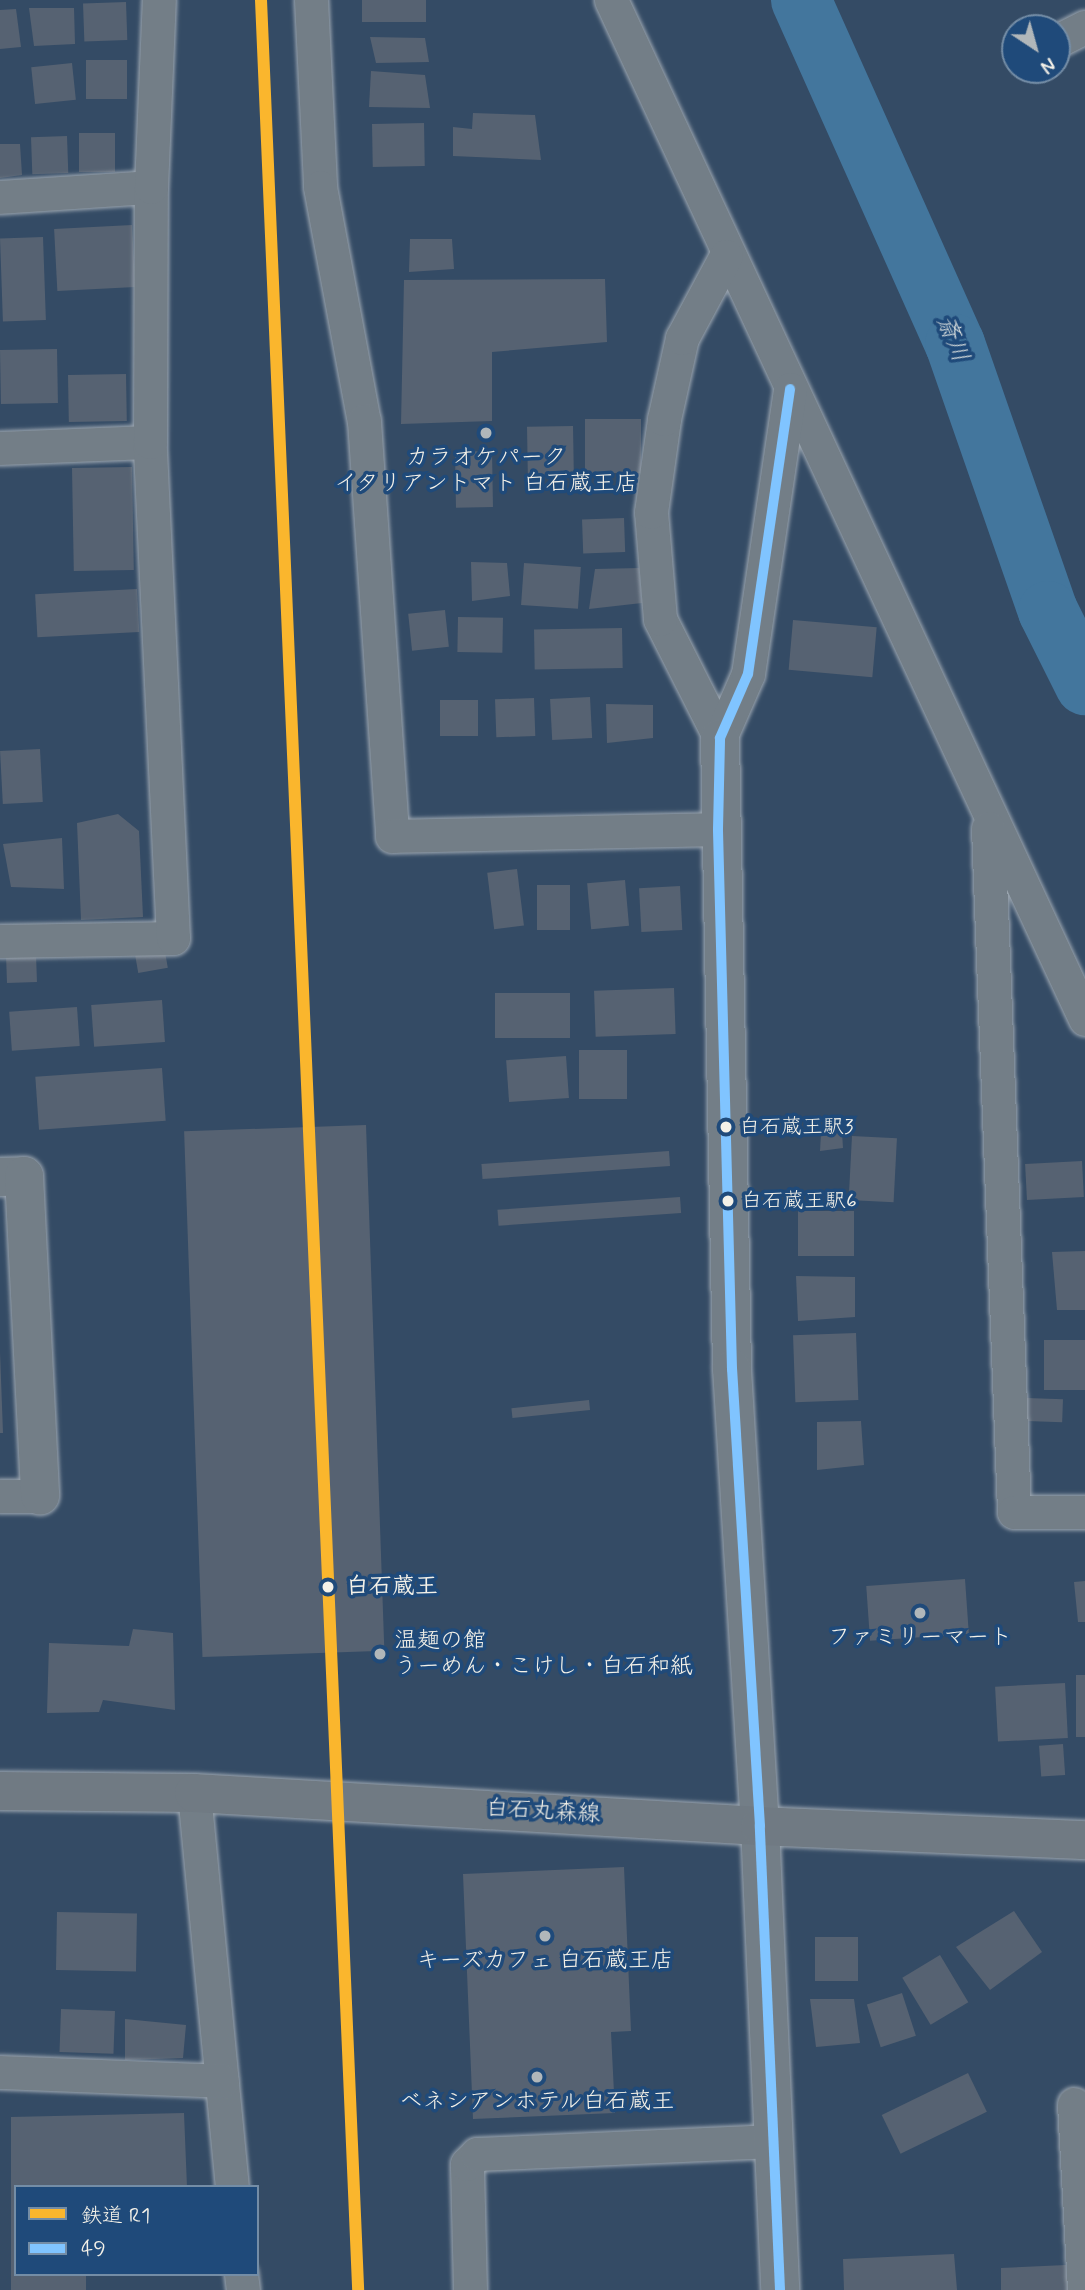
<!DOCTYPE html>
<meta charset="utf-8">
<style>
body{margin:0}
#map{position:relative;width:1085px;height:2290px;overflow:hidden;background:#344b65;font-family:Mynerve,"Klee One",sans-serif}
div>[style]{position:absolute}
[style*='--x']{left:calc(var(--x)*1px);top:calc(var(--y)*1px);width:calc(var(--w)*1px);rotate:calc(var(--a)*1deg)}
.river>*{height:60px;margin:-30px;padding:0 30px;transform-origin:30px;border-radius:30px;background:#43769d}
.building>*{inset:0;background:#566272;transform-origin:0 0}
.roads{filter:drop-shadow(0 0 2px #9ba5af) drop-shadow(0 0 2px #9ba5af)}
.street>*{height:33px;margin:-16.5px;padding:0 16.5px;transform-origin:16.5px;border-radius:16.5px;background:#737e87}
.secondary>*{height:38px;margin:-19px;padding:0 19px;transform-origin:19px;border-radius:19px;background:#737e87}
.primary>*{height:38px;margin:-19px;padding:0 19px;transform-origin:19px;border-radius:19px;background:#707a83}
.bus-1>*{height:10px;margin:-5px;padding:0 5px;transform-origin:5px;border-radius:5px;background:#80c4ff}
.rail-1>*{height:12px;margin:-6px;padding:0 6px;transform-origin:6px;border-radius:6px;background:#fab62d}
.dots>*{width:19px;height:19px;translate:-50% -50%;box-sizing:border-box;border:4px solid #1f4a7a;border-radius:50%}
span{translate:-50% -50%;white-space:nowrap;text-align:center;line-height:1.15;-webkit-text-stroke:7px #1f4a7a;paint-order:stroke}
.bus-label{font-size:21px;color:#f4f1e8}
.left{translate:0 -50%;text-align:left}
.poi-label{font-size:23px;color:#f4f1e8}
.stop-label{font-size:23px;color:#f4f1e8;font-weight:700}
.street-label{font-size:23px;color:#f4f1e8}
.water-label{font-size:24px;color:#dadfde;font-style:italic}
.legend{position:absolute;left:14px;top:2185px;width:245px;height:91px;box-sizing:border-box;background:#1f4a7a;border:2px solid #748da6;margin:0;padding:9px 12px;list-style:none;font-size:21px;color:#f4f1e8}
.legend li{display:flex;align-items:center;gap:14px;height:35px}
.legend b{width:35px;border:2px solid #748da6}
.north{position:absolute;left:1001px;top:14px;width:70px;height:70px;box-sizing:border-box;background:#1f4a7a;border:2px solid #748da6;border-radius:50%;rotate:144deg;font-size:19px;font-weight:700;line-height:28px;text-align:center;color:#f4f1e8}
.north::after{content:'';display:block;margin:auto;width:24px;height:32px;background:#b1b7ba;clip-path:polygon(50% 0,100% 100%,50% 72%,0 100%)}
</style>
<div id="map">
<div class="river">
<div style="--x:801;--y:0;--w:377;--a:65.9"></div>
<div style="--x:955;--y:344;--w:283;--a:70.8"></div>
<div style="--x:1048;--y:611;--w:83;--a:63.4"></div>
</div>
<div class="building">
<div style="left:362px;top:0;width:64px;height:22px"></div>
<div style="left:126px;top:2px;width:38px;height:43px;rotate:88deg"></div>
<div style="clip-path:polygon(29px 8px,74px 8px,75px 44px,34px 46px)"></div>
<div style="clip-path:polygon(16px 9px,21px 47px,0 49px,0 10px)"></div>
<div style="clip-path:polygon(370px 37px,425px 38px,429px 62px,376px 63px)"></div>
<div style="left:86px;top:60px;width:41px;height:39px"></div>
<div style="left:72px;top:63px;width:37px;height:41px;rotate:84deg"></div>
<div style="clip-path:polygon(371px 71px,425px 75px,430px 108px,369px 107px)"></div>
<div style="clip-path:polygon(473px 113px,535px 115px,541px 160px,453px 156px,453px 127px,472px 129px)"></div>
<div style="left:424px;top:123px;width:43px;height:52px;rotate:89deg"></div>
<div style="left:79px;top:133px;width:36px;height:39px"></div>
<div style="left:67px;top:136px;width:37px;height:36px;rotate:88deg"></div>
<div style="clip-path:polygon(0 144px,20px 144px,22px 175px,0 178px)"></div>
<div style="left:132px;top:225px;width:62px;height:78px;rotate:87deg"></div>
<div style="left:43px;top:237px;width:83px;height:43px;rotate:88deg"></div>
<div style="clip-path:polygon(410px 239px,452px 239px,454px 269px,409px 272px)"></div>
<div style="clip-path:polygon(605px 279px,607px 342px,492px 352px,492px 421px,401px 424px,404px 280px)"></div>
<div style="left:57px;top:349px;width:54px;height:57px;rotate:89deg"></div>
<div style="left:126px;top:374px;width:47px;height:58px;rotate:89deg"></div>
<div style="left:641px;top:419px;width:54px;height:56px;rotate:90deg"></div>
<div style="left:573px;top:426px;width:48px;height:46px;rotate:89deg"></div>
<div style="left:492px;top:451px;width:56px;height:37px;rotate:89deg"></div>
<div style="left:132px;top:467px;width:103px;height:60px;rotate:89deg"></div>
<div style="left:624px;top:518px;width:34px;height:42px;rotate:88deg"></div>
<div style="clip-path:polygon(471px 562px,507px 563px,510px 596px,472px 601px)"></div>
<div style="left:524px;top:563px;width:57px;height:42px;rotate:4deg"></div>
<div style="clip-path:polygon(639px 568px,642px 603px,589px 609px,595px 569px)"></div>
<div style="left:137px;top:589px;width:43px;height:102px;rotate:87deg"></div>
<div style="left:445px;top:610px;width:37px;height:37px;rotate:84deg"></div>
<div style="left:458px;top:617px;width:45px;height:35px;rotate:1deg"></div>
<div style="left:793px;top:620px;width:84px;height:50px;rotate:5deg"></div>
<div style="left:622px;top:628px;width:40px;height:88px;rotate:89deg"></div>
<div style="left:590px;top:697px;width:41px;height:40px;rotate:87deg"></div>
<div style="left:534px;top:698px;width:38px;height:39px;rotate:88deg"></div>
<div style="left:440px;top:700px;width:38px;height:36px"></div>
<div style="clip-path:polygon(606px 704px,653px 705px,653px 738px,607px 743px)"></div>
<div style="left:40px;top:749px;width:53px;height:40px;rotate:87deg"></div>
<div style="clip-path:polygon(118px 814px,139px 831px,143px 917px,81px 920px,77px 823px)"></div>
<div style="clip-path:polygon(62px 838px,64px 889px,11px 887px,3px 844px)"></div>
<div style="left:517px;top:869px;width:57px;height:30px;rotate:83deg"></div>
<div style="left:625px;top:880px;width:46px;height:38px;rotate:85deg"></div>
<div style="left:537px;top:885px;width:33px;height:45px"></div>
<div style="left:680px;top:886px;width:44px;height:41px;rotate:87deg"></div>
<div style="left:164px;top:946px;width:22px;height:30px;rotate:80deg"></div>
<div style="left:36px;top:954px;width:28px;height:30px;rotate:88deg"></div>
<div style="left:674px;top:988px;width:46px;height:80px;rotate:88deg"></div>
<div style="left:495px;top:993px;width:75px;height:45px"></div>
<div style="left:162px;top:1000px;width:42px;height:71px;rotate:86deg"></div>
<div style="left:77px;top:1007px;width:39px;height:68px;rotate:86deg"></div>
<div style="left:627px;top:1050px;width:49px;height:48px;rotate:90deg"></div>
<div style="left:566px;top:1056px;width:42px;height:60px;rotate:86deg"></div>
<div style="left:162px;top:1068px;width:53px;height:127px;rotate:86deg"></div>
<div style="left:366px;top:1125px;width:526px;height:182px;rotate:88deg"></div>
<div style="clip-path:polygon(842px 1132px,843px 1148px,820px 1151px,821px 1133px)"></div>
<div style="left:852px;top:1136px;width:45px;height:64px;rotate:3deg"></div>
<div style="left:669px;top:1151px;width:15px;height:188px;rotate:86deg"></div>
<div style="left:1082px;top:1161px;width:36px;height:57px;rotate:87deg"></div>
<div style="left:680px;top:1197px;width:16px;height:183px;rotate:86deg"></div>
<div style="left:798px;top:1211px;width:56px;height:45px"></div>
<div style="clip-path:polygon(1085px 1251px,1085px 1310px,1057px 1310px,1052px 1252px)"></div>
<div style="clip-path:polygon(796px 1276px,855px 1277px,855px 1317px,798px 1321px)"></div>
<div style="left:856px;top:1333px;width:67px;height:63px;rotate:88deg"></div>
<div style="left:1085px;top:1340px;width:50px;height:41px;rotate:90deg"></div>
<div style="clip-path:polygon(0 1352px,3px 1433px,0 1433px)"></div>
<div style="left:1027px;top:1398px;width:36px;height:23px;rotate:2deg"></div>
<div style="left:589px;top:1400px;width:10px;height:78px;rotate:84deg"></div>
<div style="clip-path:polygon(861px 1421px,864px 1465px,817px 1470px,817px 1422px)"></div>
<div style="left:965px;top:1579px;width:55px;height:99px;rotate:86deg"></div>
<div style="clip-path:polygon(1085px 1581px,1085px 1622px,1078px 1622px,1074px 1582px)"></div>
<div style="clip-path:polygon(133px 1629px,173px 1633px,175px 1710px,103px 1700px,99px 1712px,47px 1713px,49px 1643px,129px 1646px)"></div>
<div style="left:1076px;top:1675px;width:9px;height:62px"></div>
<div style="left:1065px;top:1683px;width:55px;height:70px;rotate:87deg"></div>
<div style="left:1063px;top:1744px;width:31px;height:24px;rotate:86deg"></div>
<div style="clip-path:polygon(624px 1867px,631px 2031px,611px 2032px,615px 2113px,473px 2119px,463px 1874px)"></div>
<div style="clip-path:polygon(1014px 1911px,1042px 1952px,990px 1990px,956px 1947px)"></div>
<div style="left:57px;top:1912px;width:80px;height:58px;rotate:1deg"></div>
<div style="left:858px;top:1937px;width:44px;height:43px;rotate:90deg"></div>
<div style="left:940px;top:1955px;width:55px;height:44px;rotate:59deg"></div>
<div style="left:902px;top:1993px;width:45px;height:37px;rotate:72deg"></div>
<div style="clip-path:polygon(810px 1999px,854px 1999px,860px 2043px,816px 2047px)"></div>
<div style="left:61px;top:2009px;width:54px;height:43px;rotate:2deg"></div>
<div style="clip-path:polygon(125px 2019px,186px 2025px,183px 2058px,125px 2060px)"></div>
<div style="left:968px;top:2073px;width:43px;height:96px;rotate:64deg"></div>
<div style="clip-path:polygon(184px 2113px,187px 2187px,16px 2187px,16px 2274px,86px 2274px,86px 2290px,11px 2290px,11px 2117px)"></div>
<div style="clip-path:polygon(954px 2254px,957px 2290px,844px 2290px,843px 2259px)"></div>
<div style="clip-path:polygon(1066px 2265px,1068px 2290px,1001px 2290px,1001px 2268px)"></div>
</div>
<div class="roads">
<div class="street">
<div style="--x:311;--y:0;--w:187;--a:87.2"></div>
<div style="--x:320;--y:187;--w:238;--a:79.4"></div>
<div style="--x:364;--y:421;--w:416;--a:86.1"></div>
<div style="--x:392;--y:836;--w:326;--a:-1.2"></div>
<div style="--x:611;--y:0;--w:1124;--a:65.05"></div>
<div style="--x:1057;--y:41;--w:31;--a:-27"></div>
<div style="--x:0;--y:197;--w:151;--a:-3.8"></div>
<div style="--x:0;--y:448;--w:150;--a:-2.3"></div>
<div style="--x:720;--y:738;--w:133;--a:-116.8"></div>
<div style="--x:660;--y:619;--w:107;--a:-94.8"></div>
<div style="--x:651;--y:512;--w:94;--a:-82"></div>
<div style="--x:664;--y:419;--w:83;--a:-77.5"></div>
<div style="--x:682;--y:338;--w:93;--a:-61.8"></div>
<div style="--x:720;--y:738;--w:70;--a:-66.4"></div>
<div style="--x:748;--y:674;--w:288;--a:-81.6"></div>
<div style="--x:988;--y:828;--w:684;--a:87.82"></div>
<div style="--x:1014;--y:1512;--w:71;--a:0"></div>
<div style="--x:0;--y:941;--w:173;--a:-1"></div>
<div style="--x:173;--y:938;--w:497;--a:-92.7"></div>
<div style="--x:150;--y:442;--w:255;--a:-89.8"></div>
<div style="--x:151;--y:187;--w:187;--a:-87.6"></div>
<div style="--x:0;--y:1496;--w:40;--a:0"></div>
<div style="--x:194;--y:1793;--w:396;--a:84.5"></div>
<div style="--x:0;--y:2072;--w:222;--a:2.3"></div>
<div style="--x:1074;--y:2104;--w:186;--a:86.9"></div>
<div style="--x:241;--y:2274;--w:16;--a:83"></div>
<div style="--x:470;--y:2290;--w:126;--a:-91.4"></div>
<div style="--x:467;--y:2164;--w:14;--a:-45"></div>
<div style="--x:477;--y:2154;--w:297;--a:-2.5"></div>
</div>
<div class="secondary">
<div style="--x:720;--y:738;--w:631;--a:88.91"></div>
<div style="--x:732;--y:1369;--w:458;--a:86.5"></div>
<div style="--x:760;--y:1826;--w:464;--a:87.5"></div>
<div style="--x:0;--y:1177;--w:24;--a:-2"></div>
<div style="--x:24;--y:1176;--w:320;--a:87.1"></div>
</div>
<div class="primary">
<div style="--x:0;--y:1791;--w:194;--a:0.6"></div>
<div style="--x:194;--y:1793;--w:567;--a:3.34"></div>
<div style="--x:760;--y:1826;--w:325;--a:2.5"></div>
</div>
</div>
<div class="bus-1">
<div style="--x:780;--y:2290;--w:464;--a:-92.5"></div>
<div style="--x:760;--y:1826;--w:458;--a:-93.5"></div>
<div style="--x:732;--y:1369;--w:540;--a:-91.49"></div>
<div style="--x:718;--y:829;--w:91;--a:-88.7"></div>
<div style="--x:720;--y:738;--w:70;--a:-66.4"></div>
<div style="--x:748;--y:674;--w:288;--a:-81.6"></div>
</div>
<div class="rail-1">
<div style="--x:261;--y:0;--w:2292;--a:87.57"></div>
</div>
<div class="dots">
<div style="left:486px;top:433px;background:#b1b7ba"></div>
<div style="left:726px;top:1127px;background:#f4f1e8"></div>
<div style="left:728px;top:1201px;background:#f4f1e8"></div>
<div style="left:328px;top:1587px;background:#f4f1e8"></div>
<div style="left:920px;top:1613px;background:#b1b7ba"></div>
<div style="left:380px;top:1654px;background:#b1b7ba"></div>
<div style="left:545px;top:1936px;background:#b1b7ba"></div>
<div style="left:537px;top:2077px;background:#b1b7ba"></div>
</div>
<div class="bus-label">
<span class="left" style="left:739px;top:1127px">白石蔵王駅3</span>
<span class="left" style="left:741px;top:1201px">白石蔵王駅6</span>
</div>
<div class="poi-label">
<span style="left:486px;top:471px">カラオケパーク<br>イタリアントマト 白石蔵王店</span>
<span style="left:920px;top:1638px">ファミリーマート</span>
<span class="left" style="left:394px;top:1654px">温麺の館<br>うーめん・こけし・白石和紙</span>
<span style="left:545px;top:1961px">キーズカフェ 白石蔵王店</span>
<span style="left:537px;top:2102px">ベネシアンホテル白石蔵王</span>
</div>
<div class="stop-label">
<span class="left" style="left:346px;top:1587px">白石蔵王</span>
</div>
<div class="street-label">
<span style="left:543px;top:1812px;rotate:3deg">白石丸森線</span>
</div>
<div class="water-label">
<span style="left:952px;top:339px;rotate:68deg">斎川</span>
</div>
<ul class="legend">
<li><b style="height:9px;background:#fab62d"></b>鉄道 R1</li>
<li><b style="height:9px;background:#80c4ff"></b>49</li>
</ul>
<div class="north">N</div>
</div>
